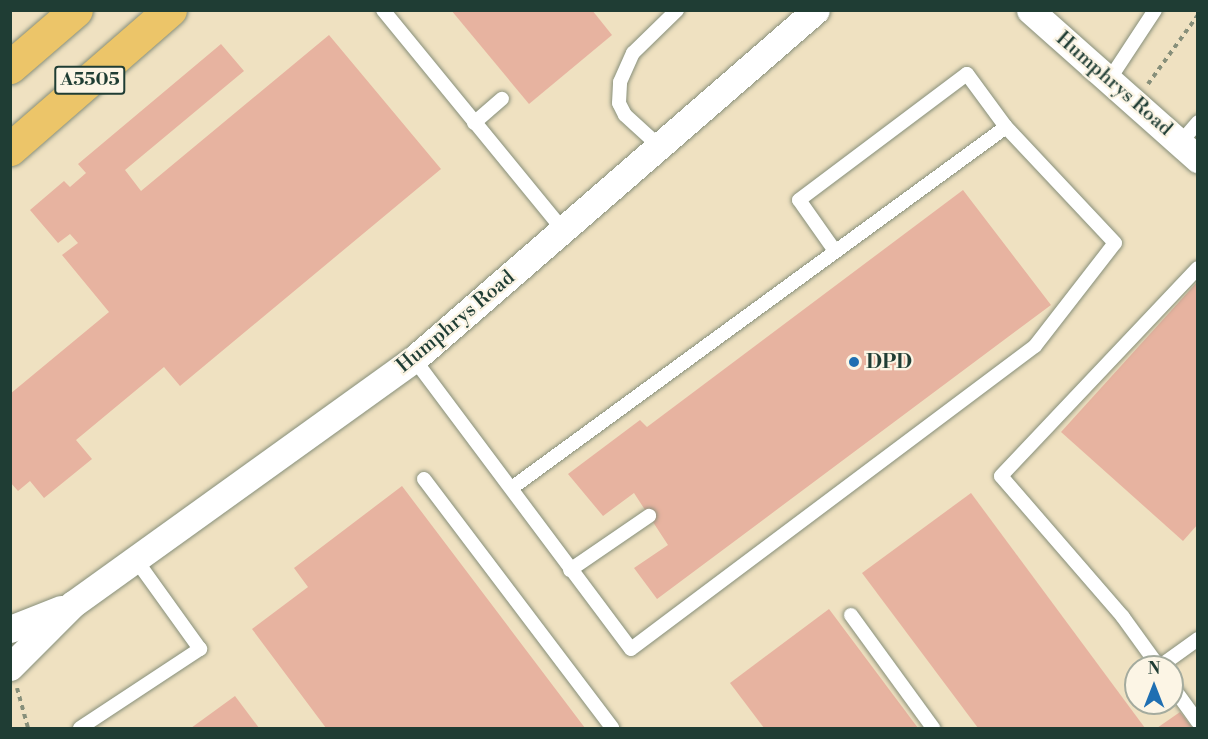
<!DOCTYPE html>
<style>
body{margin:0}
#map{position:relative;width:1208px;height:739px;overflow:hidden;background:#efe1c1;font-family:"Libre Bodoni",serif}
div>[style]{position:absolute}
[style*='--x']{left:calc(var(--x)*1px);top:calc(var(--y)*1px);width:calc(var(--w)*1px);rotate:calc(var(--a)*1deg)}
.building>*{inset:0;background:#e7b3a0}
.path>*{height:4px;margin-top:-2px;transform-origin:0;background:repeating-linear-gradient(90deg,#878f7a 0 4.5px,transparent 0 9px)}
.roads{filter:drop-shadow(0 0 2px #878f7a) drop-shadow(0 0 2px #878f7a)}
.service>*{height:14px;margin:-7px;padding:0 7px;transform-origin:7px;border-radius:7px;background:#fff}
.minor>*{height:27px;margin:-13.5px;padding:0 13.5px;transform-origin:13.5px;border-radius:13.5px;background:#fff}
.primary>*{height:33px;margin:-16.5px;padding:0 16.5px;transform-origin:16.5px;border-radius:16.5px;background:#ecc569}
.dots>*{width:16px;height:16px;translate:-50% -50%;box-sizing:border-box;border:3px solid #fcf5e5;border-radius:50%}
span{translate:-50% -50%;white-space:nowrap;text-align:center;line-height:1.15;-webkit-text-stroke:4.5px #fcf5e5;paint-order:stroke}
.shield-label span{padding:2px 4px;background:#fcf5e5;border:2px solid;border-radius:4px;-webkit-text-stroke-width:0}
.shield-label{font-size:18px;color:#1f3d34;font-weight:700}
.street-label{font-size:20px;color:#1f3d34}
.poi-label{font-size:20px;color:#1f3d34;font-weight:700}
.left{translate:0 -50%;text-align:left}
.frame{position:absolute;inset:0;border:12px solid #1f3d34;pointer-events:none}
.north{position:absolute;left:1124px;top:655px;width:60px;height:60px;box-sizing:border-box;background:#fcf5e5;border:2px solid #a4ab9e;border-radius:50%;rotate:0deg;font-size:16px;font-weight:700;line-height:24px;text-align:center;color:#1f3d34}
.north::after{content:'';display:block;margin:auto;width:21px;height:27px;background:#1f6fb2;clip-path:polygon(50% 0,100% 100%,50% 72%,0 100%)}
</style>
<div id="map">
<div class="building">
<div style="clip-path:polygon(451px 10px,592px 10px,612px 35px,529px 104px)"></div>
<div style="clip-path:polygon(329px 35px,441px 169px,180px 386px,164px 367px,76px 440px,92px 459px,44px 498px,30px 481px,18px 491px,10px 482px,10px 394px,109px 312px,62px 255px,78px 243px,70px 234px,58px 243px,30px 210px,64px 181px,70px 187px,86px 173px,78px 164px,221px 44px,244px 71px,125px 170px,141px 191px)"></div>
<div style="clip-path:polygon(963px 190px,1051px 305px,657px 599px,634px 568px,668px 545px,634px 493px,603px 516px,568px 474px,640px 420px,647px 427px)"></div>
<div style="clip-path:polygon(1198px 281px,1198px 524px,1183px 541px,1061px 432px)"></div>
<div style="clip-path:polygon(402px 486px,585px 728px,326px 728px,252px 629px,308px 587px,294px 568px)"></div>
<div style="clip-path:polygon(971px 493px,1145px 728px,978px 728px,862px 573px)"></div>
<div style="clip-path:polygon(829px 609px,918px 728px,764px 728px,730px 683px)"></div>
<div style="clip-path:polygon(235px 696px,259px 728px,191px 728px)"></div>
<div style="clip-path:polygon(1180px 712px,1193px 728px,1157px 728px)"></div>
</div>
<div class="path">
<div style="--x:1148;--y:84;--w:85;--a:-54.1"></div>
<div style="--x:17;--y:688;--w:41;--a:74.6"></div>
</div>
<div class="roads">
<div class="service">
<div style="--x:383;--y:10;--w:284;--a:50.7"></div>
<div style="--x:1109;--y:80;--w:84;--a:-56.7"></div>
<div style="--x:474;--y:123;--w:37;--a:-41"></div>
<div style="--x:1180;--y:143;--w:28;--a:-49"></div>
<div style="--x:659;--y:146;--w:46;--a:-137.6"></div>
<div style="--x:625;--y:115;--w:13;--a:-117"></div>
<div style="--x:619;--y:103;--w:21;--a:-87"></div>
<div style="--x:620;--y:82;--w:32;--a:-66"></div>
<div style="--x:633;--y:53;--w:62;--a:-44.3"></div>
<div style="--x:835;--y:251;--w:62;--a:-125.2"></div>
<div style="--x:799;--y:200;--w:210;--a:-36.9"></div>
<div style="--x:967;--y:74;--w:66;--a:53.7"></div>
<div style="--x:414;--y:359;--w:362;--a:53.2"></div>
<div style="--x:631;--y:649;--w:505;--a:-36.87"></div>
<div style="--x:1035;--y:346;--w:130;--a:-52.2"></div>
<div style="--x:1115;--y:243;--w:159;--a:-133.2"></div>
<div style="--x:1006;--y:127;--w:610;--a:143.86"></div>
<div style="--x:424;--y:479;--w:312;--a:52.9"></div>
<div style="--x:570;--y:570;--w:96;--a:-34.4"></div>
<div style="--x:851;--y:615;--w:140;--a:54"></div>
<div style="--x:1159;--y:667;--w:62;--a:-125.8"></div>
<div style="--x:1123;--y:617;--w:186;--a:-130.9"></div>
<div style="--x:1001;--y:476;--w:286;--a:-46.6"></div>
<div style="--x:1159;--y:667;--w:48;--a:-35.7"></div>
<div style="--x:1172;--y:686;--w:44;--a:54.2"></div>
<div style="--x:80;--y:728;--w:144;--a:-33.4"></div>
<div style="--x:200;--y:649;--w:110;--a:-125.7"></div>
</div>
<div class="minor">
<div style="--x:1030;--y:10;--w:225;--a:41.6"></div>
<div style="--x:10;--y:629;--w:55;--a:-21.4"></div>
<div style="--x:10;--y:667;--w:89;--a:-45"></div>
<div style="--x:73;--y:604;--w:420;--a:-35.7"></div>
<div style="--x:414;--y:359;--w:532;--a:-40.96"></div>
</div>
<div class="primary">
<div style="--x:10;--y:67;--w:87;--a:-40.8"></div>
<div style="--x:10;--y:149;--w:212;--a:-41"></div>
</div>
</div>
<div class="dots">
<div style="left:854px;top:362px;background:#1f6fb2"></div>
</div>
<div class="shield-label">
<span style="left:90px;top:80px">A5505</span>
</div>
<div class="street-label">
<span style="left:1114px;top:84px;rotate:41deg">Humphrys Road</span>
<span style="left:456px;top:322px;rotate:-40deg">Humphrys Road</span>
</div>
<div class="poi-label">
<span class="left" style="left:866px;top:362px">DPD</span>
</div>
<div class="frame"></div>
<div class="north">N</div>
</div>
